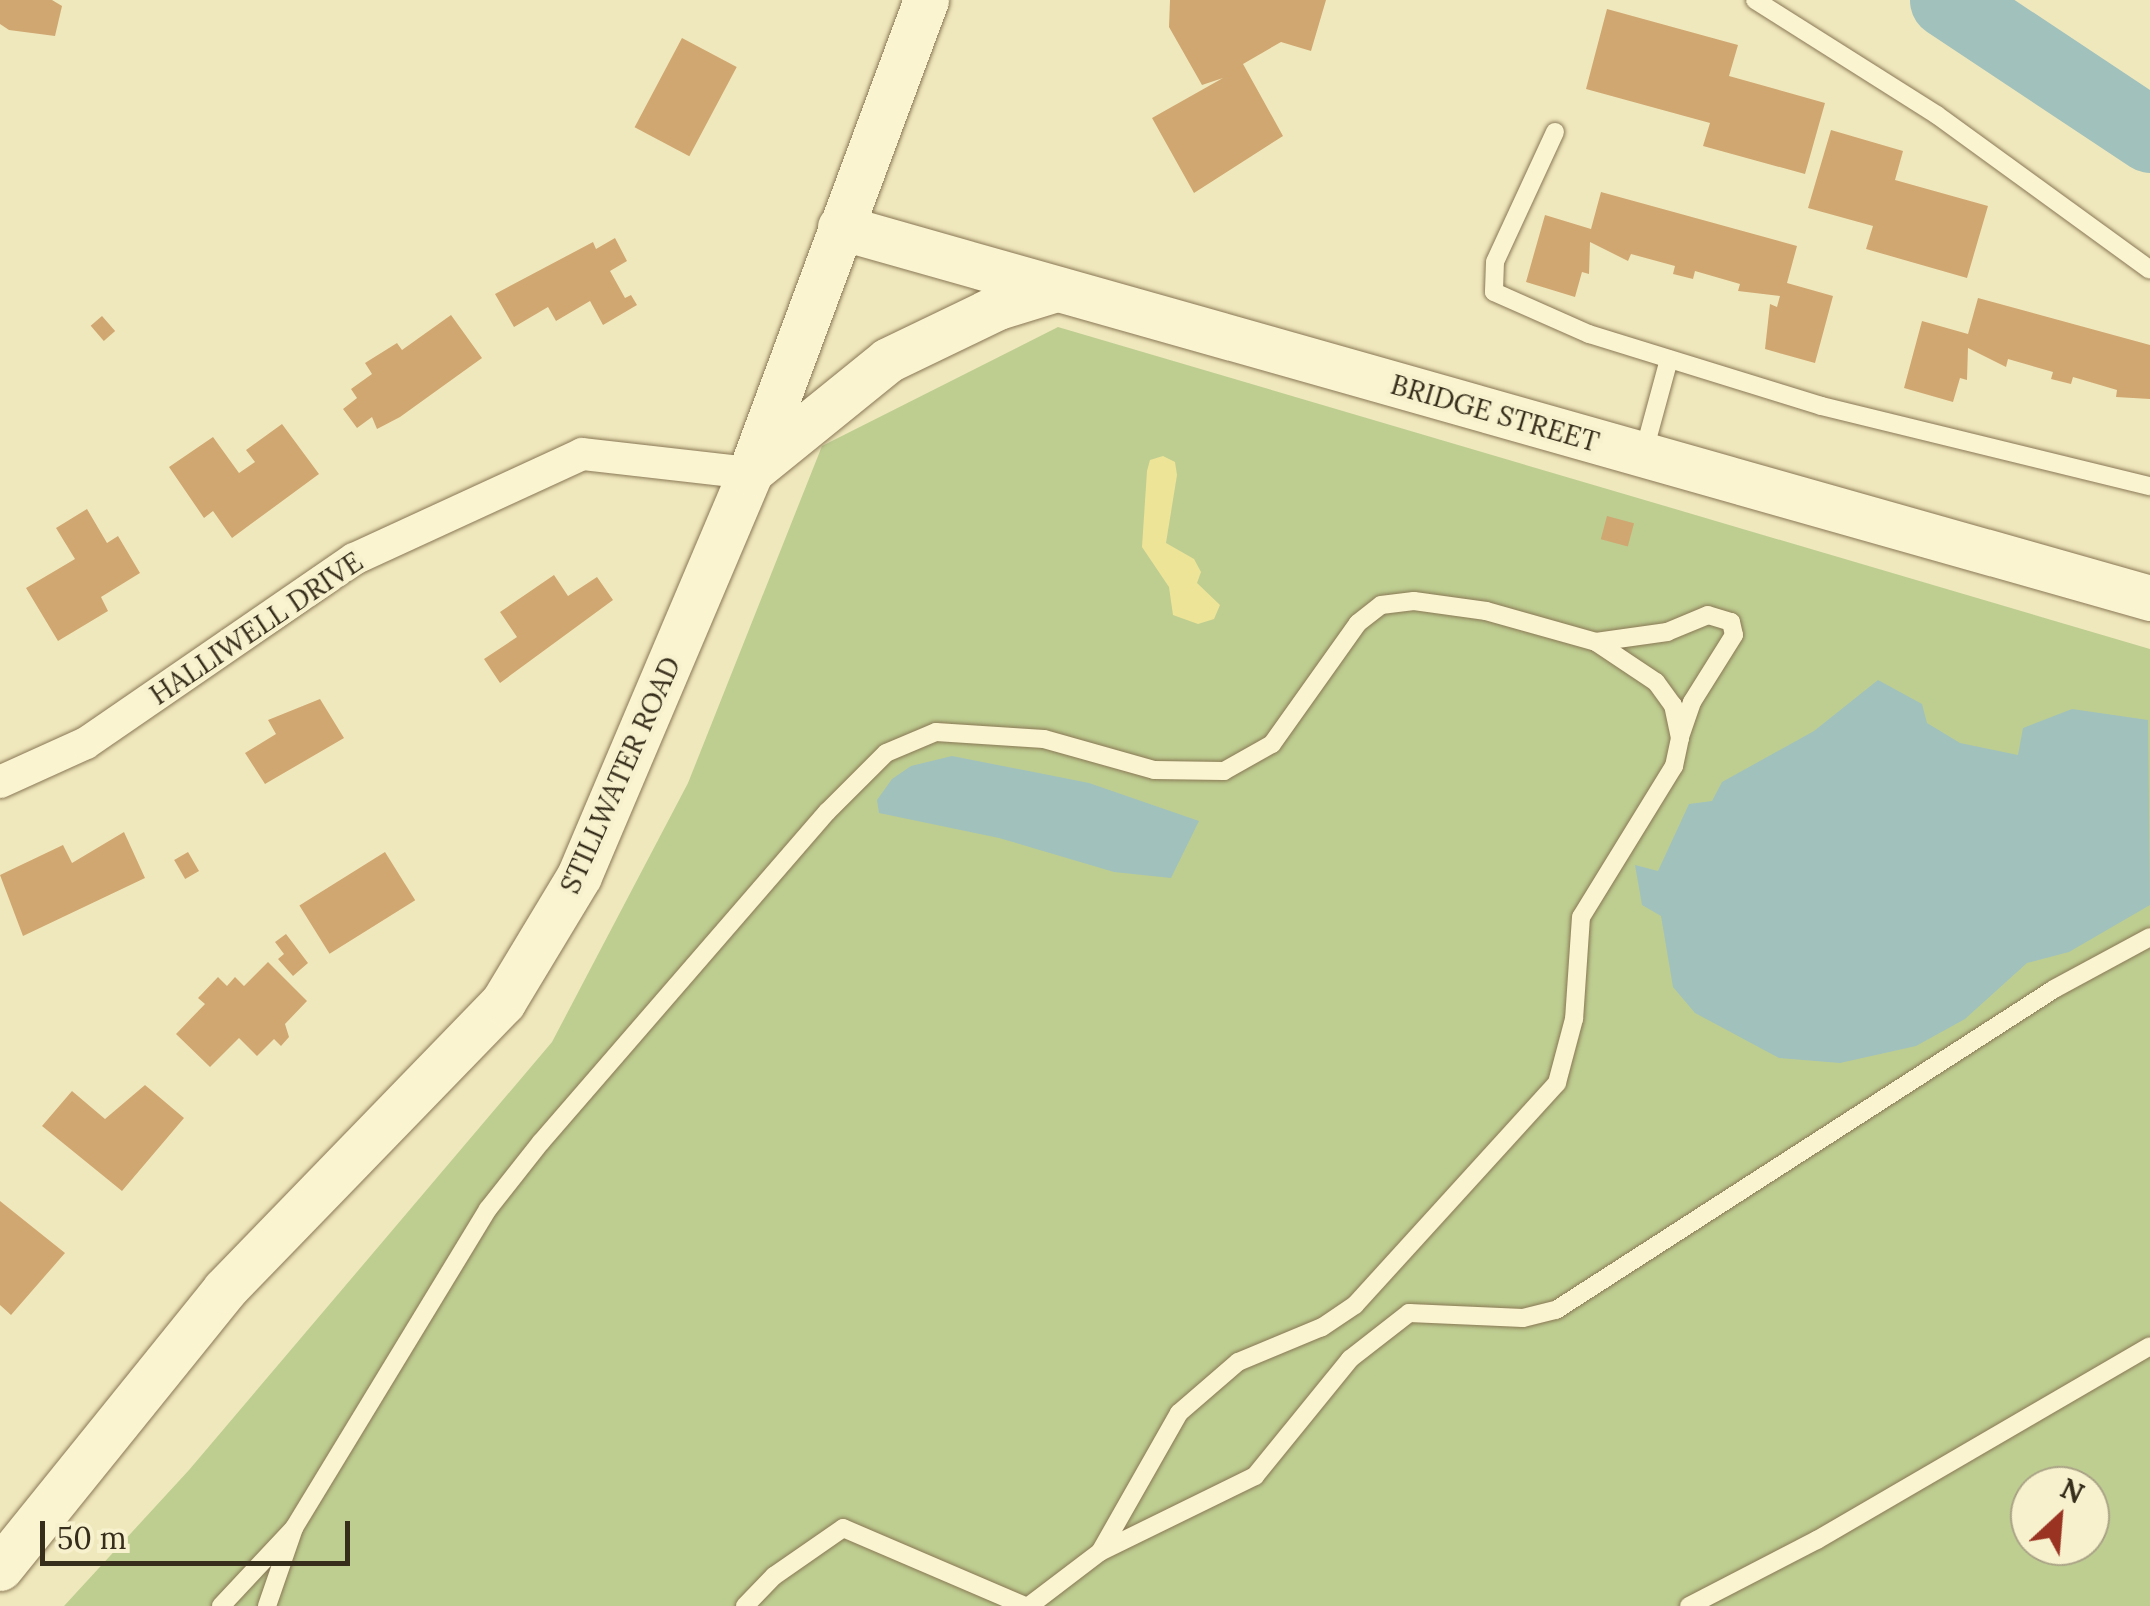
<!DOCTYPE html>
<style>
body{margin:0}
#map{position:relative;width:2150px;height:1606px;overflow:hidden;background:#f0e8bd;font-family:Lora,serif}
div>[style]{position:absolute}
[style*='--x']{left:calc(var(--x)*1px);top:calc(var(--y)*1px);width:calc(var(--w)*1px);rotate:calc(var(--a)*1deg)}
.green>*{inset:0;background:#bece91}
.sand>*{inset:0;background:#eee498}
.water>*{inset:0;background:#a1c1bc}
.river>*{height:75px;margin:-37.5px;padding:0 37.5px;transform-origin:37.5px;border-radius:37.5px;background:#a1c1bc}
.building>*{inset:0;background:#d0a771;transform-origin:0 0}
.roads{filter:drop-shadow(0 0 2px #897855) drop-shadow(0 0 2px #897855)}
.lane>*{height:18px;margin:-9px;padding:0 9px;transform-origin:9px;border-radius:9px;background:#fbf4d1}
.street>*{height:32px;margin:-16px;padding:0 16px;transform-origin:16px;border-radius:16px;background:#fbf4d1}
.secondary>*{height:45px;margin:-22.5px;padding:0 22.5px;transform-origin:22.5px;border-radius:22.5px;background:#fbf4d1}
span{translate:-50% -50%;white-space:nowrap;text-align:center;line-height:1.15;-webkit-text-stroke:8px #f7f1cd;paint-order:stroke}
.street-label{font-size:28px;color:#372d1b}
.north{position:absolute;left:2010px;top:1466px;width:100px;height:100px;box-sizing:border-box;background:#f7f1cd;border:2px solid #aaa386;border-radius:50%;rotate:26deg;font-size:28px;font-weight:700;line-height:40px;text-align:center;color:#372d1b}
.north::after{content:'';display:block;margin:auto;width:35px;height:45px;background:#9b3322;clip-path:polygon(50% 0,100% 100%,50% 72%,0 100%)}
.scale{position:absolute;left:40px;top:1521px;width:310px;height:45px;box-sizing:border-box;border:5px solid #372d1b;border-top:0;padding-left:12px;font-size:30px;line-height:35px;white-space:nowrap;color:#372d1b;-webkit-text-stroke:8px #f7f1cd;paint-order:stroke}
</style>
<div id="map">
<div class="green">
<div style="clip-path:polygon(evenodd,1058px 327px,2150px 649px,2150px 1606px,64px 1606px,189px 1470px,552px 1042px,688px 783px,822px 446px,1058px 327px,2030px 1486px,2090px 1486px,2090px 1546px,2030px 1546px,2030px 1486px)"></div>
</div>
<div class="sand">
<div style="clip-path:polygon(1163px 456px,1175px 462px,1177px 475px,1166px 543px,1194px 559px,1201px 572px,1197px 583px,1220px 605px,1214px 619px,1198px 624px,1173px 615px,1169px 587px,1142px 547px,1147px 471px,1150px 460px)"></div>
</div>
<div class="water">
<div style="clip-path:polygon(1878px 680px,1922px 704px,1927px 723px,1960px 743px,2018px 755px,2023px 728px,2072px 709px,2148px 720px,2150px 905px,2069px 952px,2027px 963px,1965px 1019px,1916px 1046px,1840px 1063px,1779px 1058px,1695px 1013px,1673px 987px,1661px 916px,1642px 905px,1635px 865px,1658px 871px,1689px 804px,1712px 801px,1722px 782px,1814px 731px)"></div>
<div style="clip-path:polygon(952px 756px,1089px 783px,1199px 821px,1171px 878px,1114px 872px,999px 838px,879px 813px,877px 800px,892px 779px,911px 766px)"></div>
</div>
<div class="river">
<div style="--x:1947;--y:0;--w:244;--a:33.6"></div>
</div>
<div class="building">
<div style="clip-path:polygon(0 0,52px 0,62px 6px,55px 36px,9px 30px,0 24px)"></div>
<div style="clip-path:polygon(1170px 0,1326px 0,1311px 51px,1281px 42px,1243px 64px,1283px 136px,1194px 193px,1152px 118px,1223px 78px,1202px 85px,1169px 27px)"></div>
<div style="clip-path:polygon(1607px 9px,1738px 45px,1729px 76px,1825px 103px,1805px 174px,1703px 146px,1710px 123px,1586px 89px)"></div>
<div style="left:682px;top:38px;width:62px;height:101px;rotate:28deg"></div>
<div style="clip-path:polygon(1831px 130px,1903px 151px,1895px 180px,1988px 206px,1967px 278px,1866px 249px,1873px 226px,1808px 208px)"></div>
<div style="clip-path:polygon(1601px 192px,1797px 246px,1787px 283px,1833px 296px,1815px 363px,1765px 349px,1770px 304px,1777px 307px,1780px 296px,1738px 291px,1740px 284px,1695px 271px,1693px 279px,1673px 274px,1675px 266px,1631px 254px,1628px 261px,1590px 242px,1589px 274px,1582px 272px,1575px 297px,1526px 282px,1545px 215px,1591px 229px)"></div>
<div style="clip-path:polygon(615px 238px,627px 261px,610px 271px,625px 298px,631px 295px,637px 305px,603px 325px,590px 301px,556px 321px,548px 307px,514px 327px,495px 294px,593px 242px,596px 249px)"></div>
<div style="clip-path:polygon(1978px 298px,2150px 345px,2150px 399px,2116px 397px,2117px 390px,2073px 377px,2071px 384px,2051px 379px,2053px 372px,2008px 359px,2006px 367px,1968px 348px,1967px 380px,1960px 378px,1953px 402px,1904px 388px,1922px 321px,1968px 334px)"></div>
<div style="clip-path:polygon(451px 315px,482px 358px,400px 417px,377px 429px,372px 417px,357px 428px,343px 409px,357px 398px,351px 389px,372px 374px,365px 363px,397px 343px,402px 350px)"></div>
<div style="left:102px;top:316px;width:20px;height:15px;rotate:49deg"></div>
<div style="clip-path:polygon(282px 424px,319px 474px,232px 538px,213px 511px,204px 518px,169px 467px,213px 437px,239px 473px,255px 462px,246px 450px)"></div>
<div style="clip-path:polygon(87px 509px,107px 543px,118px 536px,140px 573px,101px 597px,108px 611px,58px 641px,26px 588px,75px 559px,56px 528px)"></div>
<div style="left:1607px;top:516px;width:28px;height:24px;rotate:15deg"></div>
<div style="clip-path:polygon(554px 575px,568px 596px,597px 577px,613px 600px,500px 683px,484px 659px,517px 637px,500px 612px)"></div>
<div style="clip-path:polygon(320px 699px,344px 738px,265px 784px,245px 753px,276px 734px,268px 720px)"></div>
<div style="clip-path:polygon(124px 832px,145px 878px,23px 936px,0 875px,63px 845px,72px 863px)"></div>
<div style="left:188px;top:852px;width:22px;height:16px;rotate:60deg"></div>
<div style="left:385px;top:852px;width:57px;height:101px;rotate:58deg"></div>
<div style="clip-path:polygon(286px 934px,308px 963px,293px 976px,278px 959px,284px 954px,275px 942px)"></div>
<div style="clip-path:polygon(268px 962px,307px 1001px,285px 1024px,289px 1037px,281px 1046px,274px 1039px,257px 1056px,239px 1038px,210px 1067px,176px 1034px,205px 1004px,198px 998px,218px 977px,227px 986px,235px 977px,244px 986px)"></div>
<div style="clip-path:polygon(145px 1085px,184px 1118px,122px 1191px,42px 1126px,72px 1091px,105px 1119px)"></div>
<div style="clip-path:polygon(0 1201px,65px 1253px,11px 1315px,0 1305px)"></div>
</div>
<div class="roads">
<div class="lane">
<div style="--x:1755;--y:0;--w:215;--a:32.3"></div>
<div style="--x:1937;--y:115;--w:263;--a:36"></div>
<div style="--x:1555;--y:132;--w:143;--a:114.8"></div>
<div style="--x:1495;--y:262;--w:30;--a:92"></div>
<div style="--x:1494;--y:292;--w:104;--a:23.9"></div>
<div style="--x:1589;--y:334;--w:243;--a:17.2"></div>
<div style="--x:1821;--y:406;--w:339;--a:13.7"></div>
<div style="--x:1643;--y:455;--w:99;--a:-74.8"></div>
<div style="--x:1596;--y:642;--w:72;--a:-8"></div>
<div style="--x:1667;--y:632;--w:44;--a:-22.5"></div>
<div style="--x:1708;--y:615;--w:24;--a:17"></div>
<div style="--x:1731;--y:622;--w:13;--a:77"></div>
<div style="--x:1734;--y:635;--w:79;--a:122.1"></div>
<div style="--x:1692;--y:702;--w:36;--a:109"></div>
<div style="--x:294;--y:1528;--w:373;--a:-58.7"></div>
<div style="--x:488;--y:1209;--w:85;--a:-51.7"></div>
<div style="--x:541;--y:1142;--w:437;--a:-49.1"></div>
<div style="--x:827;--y:812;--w:83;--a:-45"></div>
<div style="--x:886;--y:753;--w:54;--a:-22.8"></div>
<div style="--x:936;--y:732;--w:108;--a:3.7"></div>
<div style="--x:1044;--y:739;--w:114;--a:15.7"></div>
<div style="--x:1154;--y:770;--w:70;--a:0.8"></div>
<div style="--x:1224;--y:771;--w:55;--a:-29.4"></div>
<div style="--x:1272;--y:744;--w:148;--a:-54.6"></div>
<div style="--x:1358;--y:623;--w:29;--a:-38"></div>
<div style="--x:1381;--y:605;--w:33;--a:-7"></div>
<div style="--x:1414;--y:601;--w:73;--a:7.9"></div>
<div style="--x:1486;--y:611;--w:114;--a:15.7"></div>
<div style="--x:1596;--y:642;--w:72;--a:33.7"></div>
<div style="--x:1656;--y:682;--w:29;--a:54"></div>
<div style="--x:1673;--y:705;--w:34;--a:78"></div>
<div style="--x:1680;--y:738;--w:29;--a:102"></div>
<div style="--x:1674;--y:766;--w:177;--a:121.6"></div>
<div style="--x:1581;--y:917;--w:102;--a:93.9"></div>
<div style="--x:1574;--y:1019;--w:66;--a:104.9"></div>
<div style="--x:1557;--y:1083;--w:300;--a:132.3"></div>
<div style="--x:1355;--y:1305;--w:40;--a:146"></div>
<div style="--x:1322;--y:1327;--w:91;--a:157.4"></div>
<div style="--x:1238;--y:1362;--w:78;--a:139.2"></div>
<div style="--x:1179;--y:1413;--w:160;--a:119.6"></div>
<div style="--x:1100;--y:1552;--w:173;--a:-26.1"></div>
<div style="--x:1255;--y:1476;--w:151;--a:-50.9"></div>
<div style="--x:1350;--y:1359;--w:75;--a:-37.9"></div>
<div style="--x:1409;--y:1313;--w:114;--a:2.5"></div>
<div style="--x:1523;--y:1318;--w:34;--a:-14"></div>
<div style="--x:1556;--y:1310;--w:592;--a:-32.8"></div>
<div style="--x:2054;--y:989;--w:109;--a:-28.4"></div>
<div style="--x:221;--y:1606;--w:107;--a:-46.9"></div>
<div style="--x:294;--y:1528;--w:83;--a:109.1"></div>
<div style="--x:745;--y:1606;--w:42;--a:-46"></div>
<div style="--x:774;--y:1576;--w:84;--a:-34.8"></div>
<div style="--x:843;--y:1528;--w:198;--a:23.2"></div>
<div style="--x:1029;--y:1606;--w:89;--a:-37.3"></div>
<div style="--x:1689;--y:1606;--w:144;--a:-27.3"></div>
<div style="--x:1817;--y:1540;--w:385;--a:-30.2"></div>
</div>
<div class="street">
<div style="--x:0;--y:782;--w:94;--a:-24.4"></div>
<div style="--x:86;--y:743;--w:325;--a:-34.5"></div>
<div style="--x:354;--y:559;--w:251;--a:-24.7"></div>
<div style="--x:582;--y:454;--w:169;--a:6.5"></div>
</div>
<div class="secondary">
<div style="--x:840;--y:227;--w:1362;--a:15.81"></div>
<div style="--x:751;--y:471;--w:176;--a:-39"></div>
<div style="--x:888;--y:360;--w:122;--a:-25.7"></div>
<div style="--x:998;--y:307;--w:61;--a:-17.2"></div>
<div style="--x:0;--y:1568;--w:357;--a:-51.1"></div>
<div style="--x:224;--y:1290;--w:401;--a:-45.9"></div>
<div style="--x:503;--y:1002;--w:147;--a:-58.9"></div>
<div style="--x:579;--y:876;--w:438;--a:-67"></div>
<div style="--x:750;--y:473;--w:505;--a:-69.59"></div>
</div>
</div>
<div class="street-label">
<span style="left:1495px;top:413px;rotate:16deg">BRIDGE STREET</span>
<span style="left:256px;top:628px;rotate:-34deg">HALLIWELL DRIVE</span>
<span style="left:620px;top:775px;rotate:-66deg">STILLWATER ROAD</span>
</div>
<div class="north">N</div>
<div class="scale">50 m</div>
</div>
